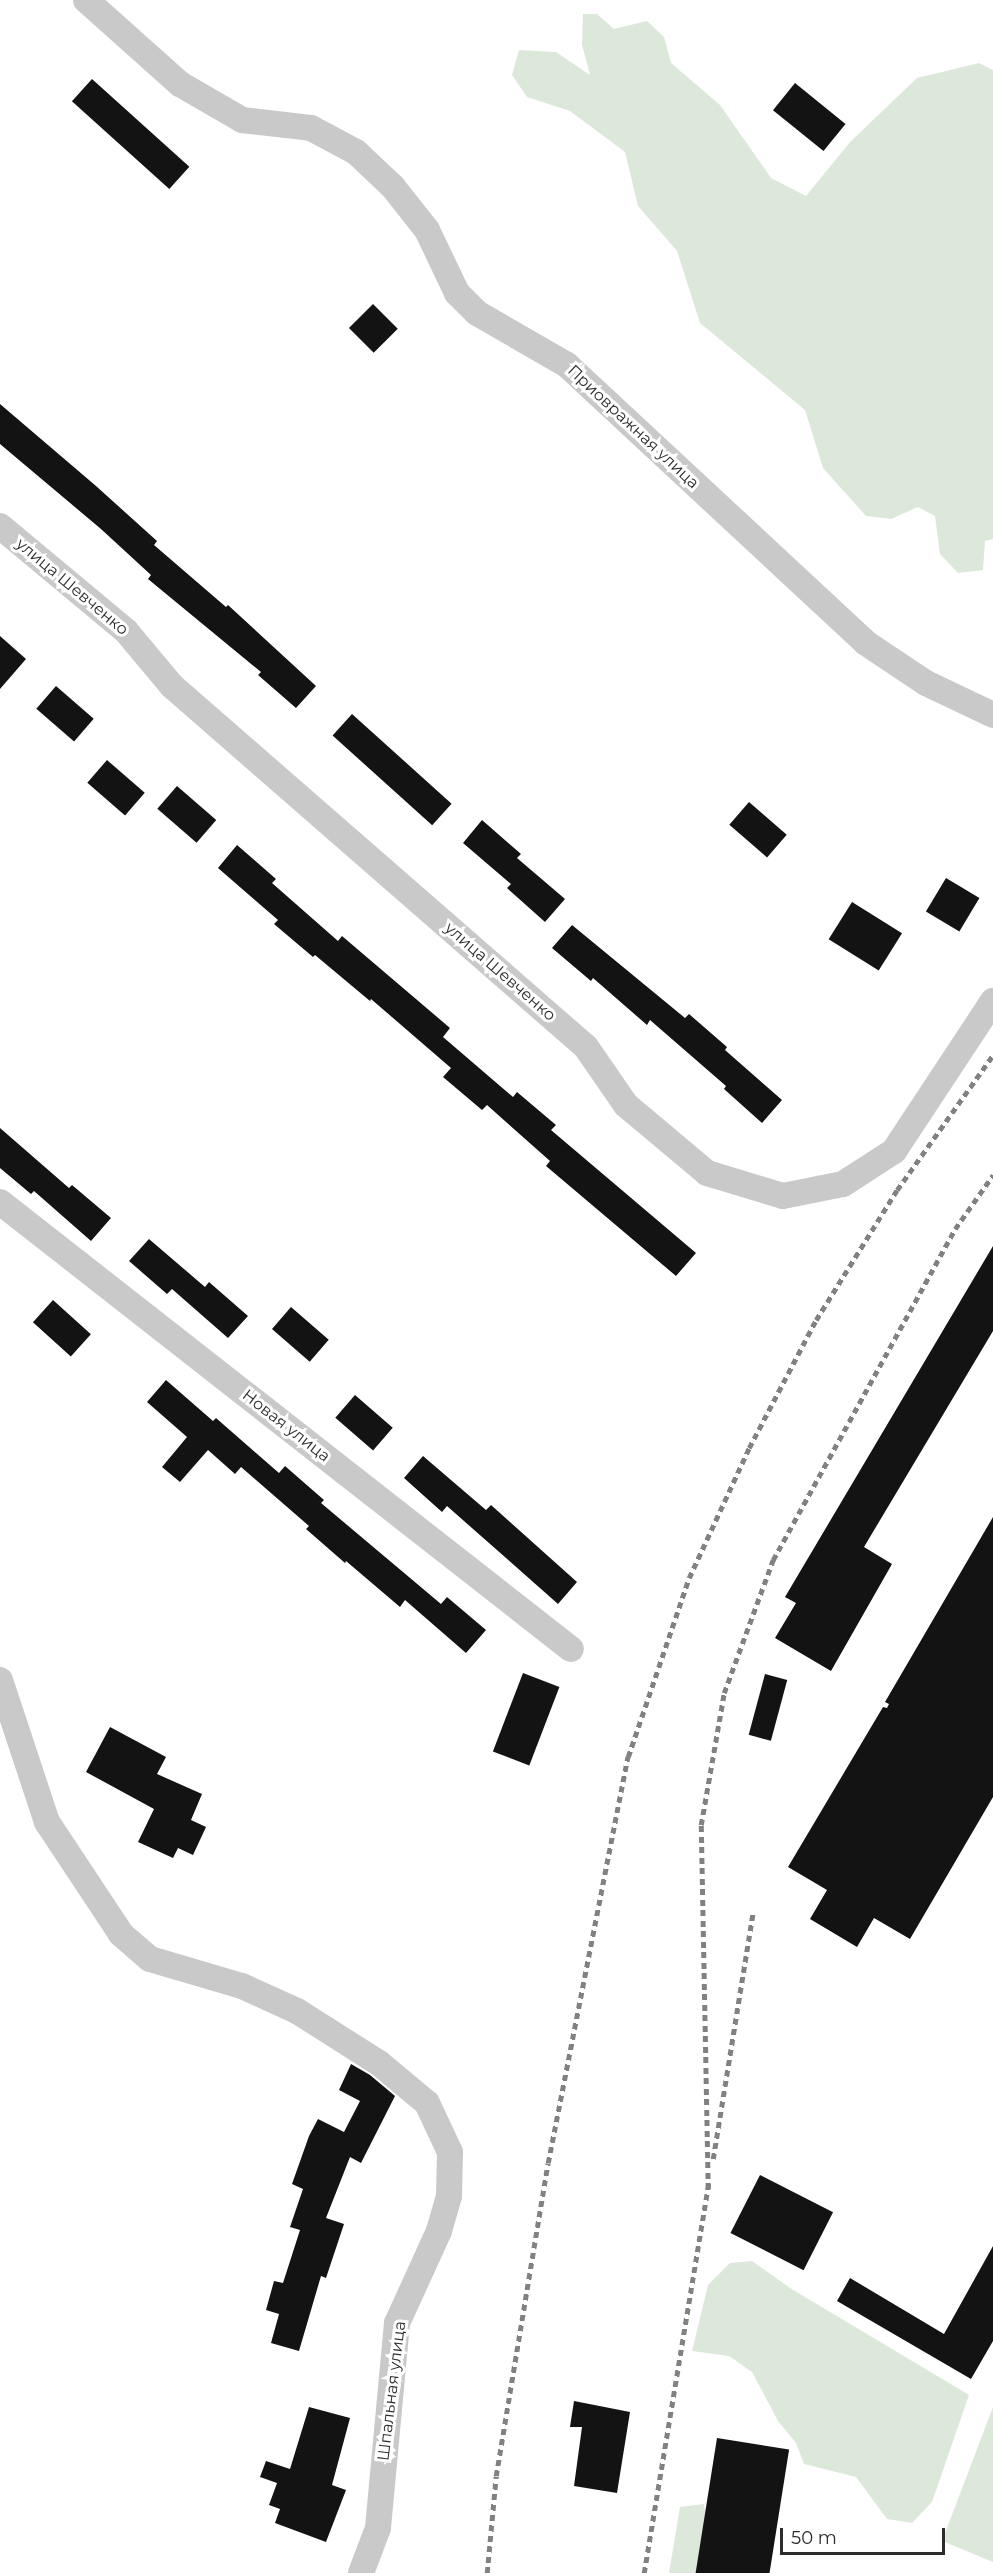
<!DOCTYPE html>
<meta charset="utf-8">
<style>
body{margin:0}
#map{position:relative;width:993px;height:2573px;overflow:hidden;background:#fff;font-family:Montserrat,sans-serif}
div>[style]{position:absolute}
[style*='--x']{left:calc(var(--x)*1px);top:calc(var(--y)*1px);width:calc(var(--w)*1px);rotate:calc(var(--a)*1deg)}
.green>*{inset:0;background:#dce9da}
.building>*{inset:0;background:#131313;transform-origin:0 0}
.street>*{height:26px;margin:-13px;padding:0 13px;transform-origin:13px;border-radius:13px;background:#c9c9c9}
.rail>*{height:4.5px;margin-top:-2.25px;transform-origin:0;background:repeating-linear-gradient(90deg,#818181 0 6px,transparent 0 10.5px)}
span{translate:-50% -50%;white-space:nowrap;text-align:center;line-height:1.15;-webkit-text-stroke:6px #fff;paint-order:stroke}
.street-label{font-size:16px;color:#2c2c2c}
.scale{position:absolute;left:780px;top:2528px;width:165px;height:27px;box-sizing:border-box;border:3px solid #2c2c2c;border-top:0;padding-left:8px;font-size:18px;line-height:21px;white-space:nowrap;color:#2c2c2c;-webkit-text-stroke:4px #fff;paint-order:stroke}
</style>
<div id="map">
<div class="green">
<div style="clip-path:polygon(583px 14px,597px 14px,614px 29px,647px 21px,664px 37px,671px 63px,720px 105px,771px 178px,806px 196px,850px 142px,917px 78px,979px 63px,993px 70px,993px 539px,985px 541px,983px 570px,958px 573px,940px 554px,935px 516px,918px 507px,891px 519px,866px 516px,823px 468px,805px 410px,700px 323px,677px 251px,638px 206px,625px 152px,570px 111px,527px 97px,512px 75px,519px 50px,556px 52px,590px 75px,582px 45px)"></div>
<div style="clip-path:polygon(752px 2261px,790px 2288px,969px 2395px,932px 2502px,912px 2523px,887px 2519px,856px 2477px,804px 2464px,796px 2443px,778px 2421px,752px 2372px,729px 2356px,692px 2351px,708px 2285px,730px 2263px)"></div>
<div style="clip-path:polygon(993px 2407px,993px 2562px,942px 2541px)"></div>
<div style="clip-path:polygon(704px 2504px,710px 2553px,718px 2573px,669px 2573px,680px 2507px)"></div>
</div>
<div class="building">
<div style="left:92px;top:79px;width:131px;height:30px;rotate:42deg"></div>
<div style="left:795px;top:83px;width:65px;height:35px;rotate:39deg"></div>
<div style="left:373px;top:304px;width:35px;height:34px;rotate:45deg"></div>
<div style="clip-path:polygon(0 404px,96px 486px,157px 541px,154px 545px,226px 607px,228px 605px,316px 686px,296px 708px,258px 675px,261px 672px,148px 579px,151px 575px,101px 529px,0 444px)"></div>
<div style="clip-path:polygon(0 636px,26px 659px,0 689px)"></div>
<div style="left:56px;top:686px;width:50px;height:30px;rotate:41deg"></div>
<div style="left:352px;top:714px;width:134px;height:29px;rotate:42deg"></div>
<div style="left:107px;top:760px;width:50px;height:30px;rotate:41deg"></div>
<div style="left:177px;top:786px;width:52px;height:30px;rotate:41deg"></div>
<div style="left:749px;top:802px;width:50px;height:30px;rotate:41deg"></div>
<div style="clip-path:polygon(482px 820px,521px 854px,517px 858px,565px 899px,545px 922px,507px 888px,511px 884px,463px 843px)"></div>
<div style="clip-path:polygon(237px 845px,276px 879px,272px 883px,338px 941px,342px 936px,450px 1028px,443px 1037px,513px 1097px,517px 1092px,556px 1125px,551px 1130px,696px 1253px,676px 1276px,546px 1166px,550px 1161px,487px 1105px,482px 1110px,443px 1077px,451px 1068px,371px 999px,370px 1001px,315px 955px,313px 957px,274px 924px,278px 920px,218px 868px)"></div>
<div style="left:946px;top:878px;width:39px;height:39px;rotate:31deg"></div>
<div style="left:852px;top:902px;width:59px;height:44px;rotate:32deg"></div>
<div style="clip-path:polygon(572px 925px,685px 1018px,689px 1014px,727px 1047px,725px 1050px,782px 1100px,762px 1123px,724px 1089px,726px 1086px,650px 1020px,647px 1025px,593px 978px,591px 981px,552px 948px)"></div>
<div style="clip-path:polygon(0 1128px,69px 1188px,72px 1185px,111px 1218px,91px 1241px,34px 1191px,31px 1194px,0 1168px)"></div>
<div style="clip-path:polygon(149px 1239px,205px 1287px,209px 1282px,248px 1316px,228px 1338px,172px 1289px,167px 1294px,129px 1261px)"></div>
<div style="clip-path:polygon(993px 1246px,993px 1331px,864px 1547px,892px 1564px,831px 1671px,775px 1638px,796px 1603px,785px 1597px)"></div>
<div style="left:53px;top:1300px;width:51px;height:30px;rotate:42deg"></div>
<div style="left:291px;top:1307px;width:50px;height:29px;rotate:41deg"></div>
<div style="clip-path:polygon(166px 1380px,213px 1421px,216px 1418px,279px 1473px,285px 1466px,324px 1500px,321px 1503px,441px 1604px,447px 1597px,486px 1630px,466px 1653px,405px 1600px,400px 1607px,346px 1561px,345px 1563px,306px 1529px,309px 1526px,241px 1467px,235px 1474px,208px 1450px,180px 1482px,162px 1467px,187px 1437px,147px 1402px)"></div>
<div style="left:355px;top:1395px;width:50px;height:30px;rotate:41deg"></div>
<div style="clip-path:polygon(423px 1456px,486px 1510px,491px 1505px,577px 1582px,558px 1604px,447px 1506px,442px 1512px,404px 1478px)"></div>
<div style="clip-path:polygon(993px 1517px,993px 1797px,910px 1939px,874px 1918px,857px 1947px,810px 1919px,827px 1890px,788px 1867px,883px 1707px,887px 1708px,889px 1704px,885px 1702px)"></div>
<div style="left:523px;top:1673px;width:39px;height:84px;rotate:21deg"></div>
<div style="left:765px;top:1674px;width:23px;height:63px;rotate:15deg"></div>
<div style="clip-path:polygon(110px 1727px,166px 1757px,157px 1774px,202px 1794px,191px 1820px,206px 1827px,193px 1855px,178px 1848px,173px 1858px,138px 1842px,154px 1809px,86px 1772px)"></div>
<div style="clip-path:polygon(351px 2064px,370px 2075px,395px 2096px,361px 2163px,350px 2157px,326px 2218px,344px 2224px,326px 2278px,321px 2276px,299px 2351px,271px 2343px,279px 2314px,266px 2310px,274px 2281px,283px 2283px,300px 2230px,290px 2227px,303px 2189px,292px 2184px,309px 2136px,318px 2119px,344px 2132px,360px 2101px,339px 2090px)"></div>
<div style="left:760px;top:2175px;width:82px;height:65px;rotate:27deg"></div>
<div style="clip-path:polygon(993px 2246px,993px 2341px,971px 2379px,837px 2301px,850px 2278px,944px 2334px)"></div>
<div style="clip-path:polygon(574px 2401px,630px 2412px,617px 2493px,574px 2486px,582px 2427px,570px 2427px)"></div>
<div style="clip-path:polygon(309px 2407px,350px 2418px,332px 2485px,346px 2490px,326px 2542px,275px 2523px,280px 2509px,269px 2505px,277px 2483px,260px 2477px,266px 2461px,290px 2469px)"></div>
<div style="left:717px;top:2438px;width:73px;height:137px;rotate:9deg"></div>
</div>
<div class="street">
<div style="--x:86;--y:0;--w:126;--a:41.8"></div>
<div style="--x:180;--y:84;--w:72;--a:30.1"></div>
<div style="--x:242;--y:120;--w:69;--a:6.6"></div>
<div style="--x:311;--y:128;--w:51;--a:28.1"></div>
<div style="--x:356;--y:152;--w:51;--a:43.4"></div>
<div style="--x:393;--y:187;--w:55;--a:51.7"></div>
<div style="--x:427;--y:230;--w:70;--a:64.5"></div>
<div style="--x:457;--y:293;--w:28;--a:45"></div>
<div style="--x:477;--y:313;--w:104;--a:30"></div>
<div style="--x:567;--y:365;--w:408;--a:42.9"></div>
<div style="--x:866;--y:643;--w:72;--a:33.7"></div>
<div style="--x:926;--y:683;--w:74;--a:25.5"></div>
<div style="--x:0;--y:526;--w:164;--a:39.8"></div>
<div style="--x:126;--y:631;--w:72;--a:50.1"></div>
<div style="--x:172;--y:686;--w:549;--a:41.09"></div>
<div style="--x:586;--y:1047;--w:70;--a:55.4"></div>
<div style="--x:626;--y:1105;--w:106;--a:40"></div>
<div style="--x:707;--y:1173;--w:79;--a:16.8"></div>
<div style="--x:783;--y:1196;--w:61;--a:-11.3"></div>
<div style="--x:843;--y:1184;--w:61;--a:-32.9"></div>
<div style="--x:894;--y:1151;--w:180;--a:-56.6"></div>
<div style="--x:0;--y:1202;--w:725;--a:38.06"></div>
<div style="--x:0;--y:1680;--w:150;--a:71.7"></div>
<div style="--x:47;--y:1822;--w:134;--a:56.5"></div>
<div style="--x:121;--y:1934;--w:38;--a:41"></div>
<div style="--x:150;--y:1959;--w:96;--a:16.4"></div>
<div style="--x:242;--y:1986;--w:60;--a:24.4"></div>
<div style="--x:297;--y:2011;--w:97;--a:32.4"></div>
<div style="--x:379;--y:2063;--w:62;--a:39.8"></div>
<div style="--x:427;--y:2103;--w:54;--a:64.9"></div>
<div style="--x:450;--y:2152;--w:44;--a:91.3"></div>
<div style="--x:449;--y:2196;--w:36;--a:106"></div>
<div style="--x:439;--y:2231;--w:101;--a:114.5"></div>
<div style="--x:397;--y:2323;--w:206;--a:95.3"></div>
<div style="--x:378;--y:2528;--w:48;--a:110.7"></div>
</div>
<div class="rail">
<div style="--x:713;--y:2159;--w:249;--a:-80.8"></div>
<div style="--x:708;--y:2189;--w:364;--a:-91.1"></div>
<div style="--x:701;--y:1825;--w:134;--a:-80.1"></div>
<div style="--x:724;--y:1693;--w:142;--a:-69.8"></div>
<div style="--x:773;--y:1560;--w:378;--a:-61.2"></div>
<div style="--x:955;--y:1229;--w:66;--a:-54.9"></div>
<div style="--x:487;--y:2573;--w:97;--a:-84.7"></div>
<div style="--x:496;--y:2476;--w:317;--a:-80.6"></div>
<div style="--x:548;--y:2163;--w:414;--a:-78.9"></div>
<div style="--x:628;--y:1757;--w:189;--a:-71.2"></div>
<div style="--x:689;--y:1578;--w:143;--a:-65.2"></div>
<div style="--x:749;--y:1448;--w:144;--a:-62.4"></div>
<div style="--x:816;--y:1320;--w:153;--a:-58.1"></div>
<div style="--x:897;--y:1190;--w:166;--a:-54.6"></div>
<div style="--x:644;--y:2573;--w:396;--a:-80.6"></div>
</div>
<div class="street-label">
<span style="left:633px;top:427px;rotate:43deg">Приовражная улица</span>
<span style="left:72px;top:587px;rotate:40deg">улица Шевченко</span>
<span style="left:500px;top:972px;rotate:41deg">улица Шевченко</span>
<span style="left:286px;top:1426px;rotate:38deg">Новая улица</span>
<span style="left:392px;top:2391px;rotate:-83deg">Шпальная улица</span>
</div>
<div class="scale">50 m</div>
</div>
